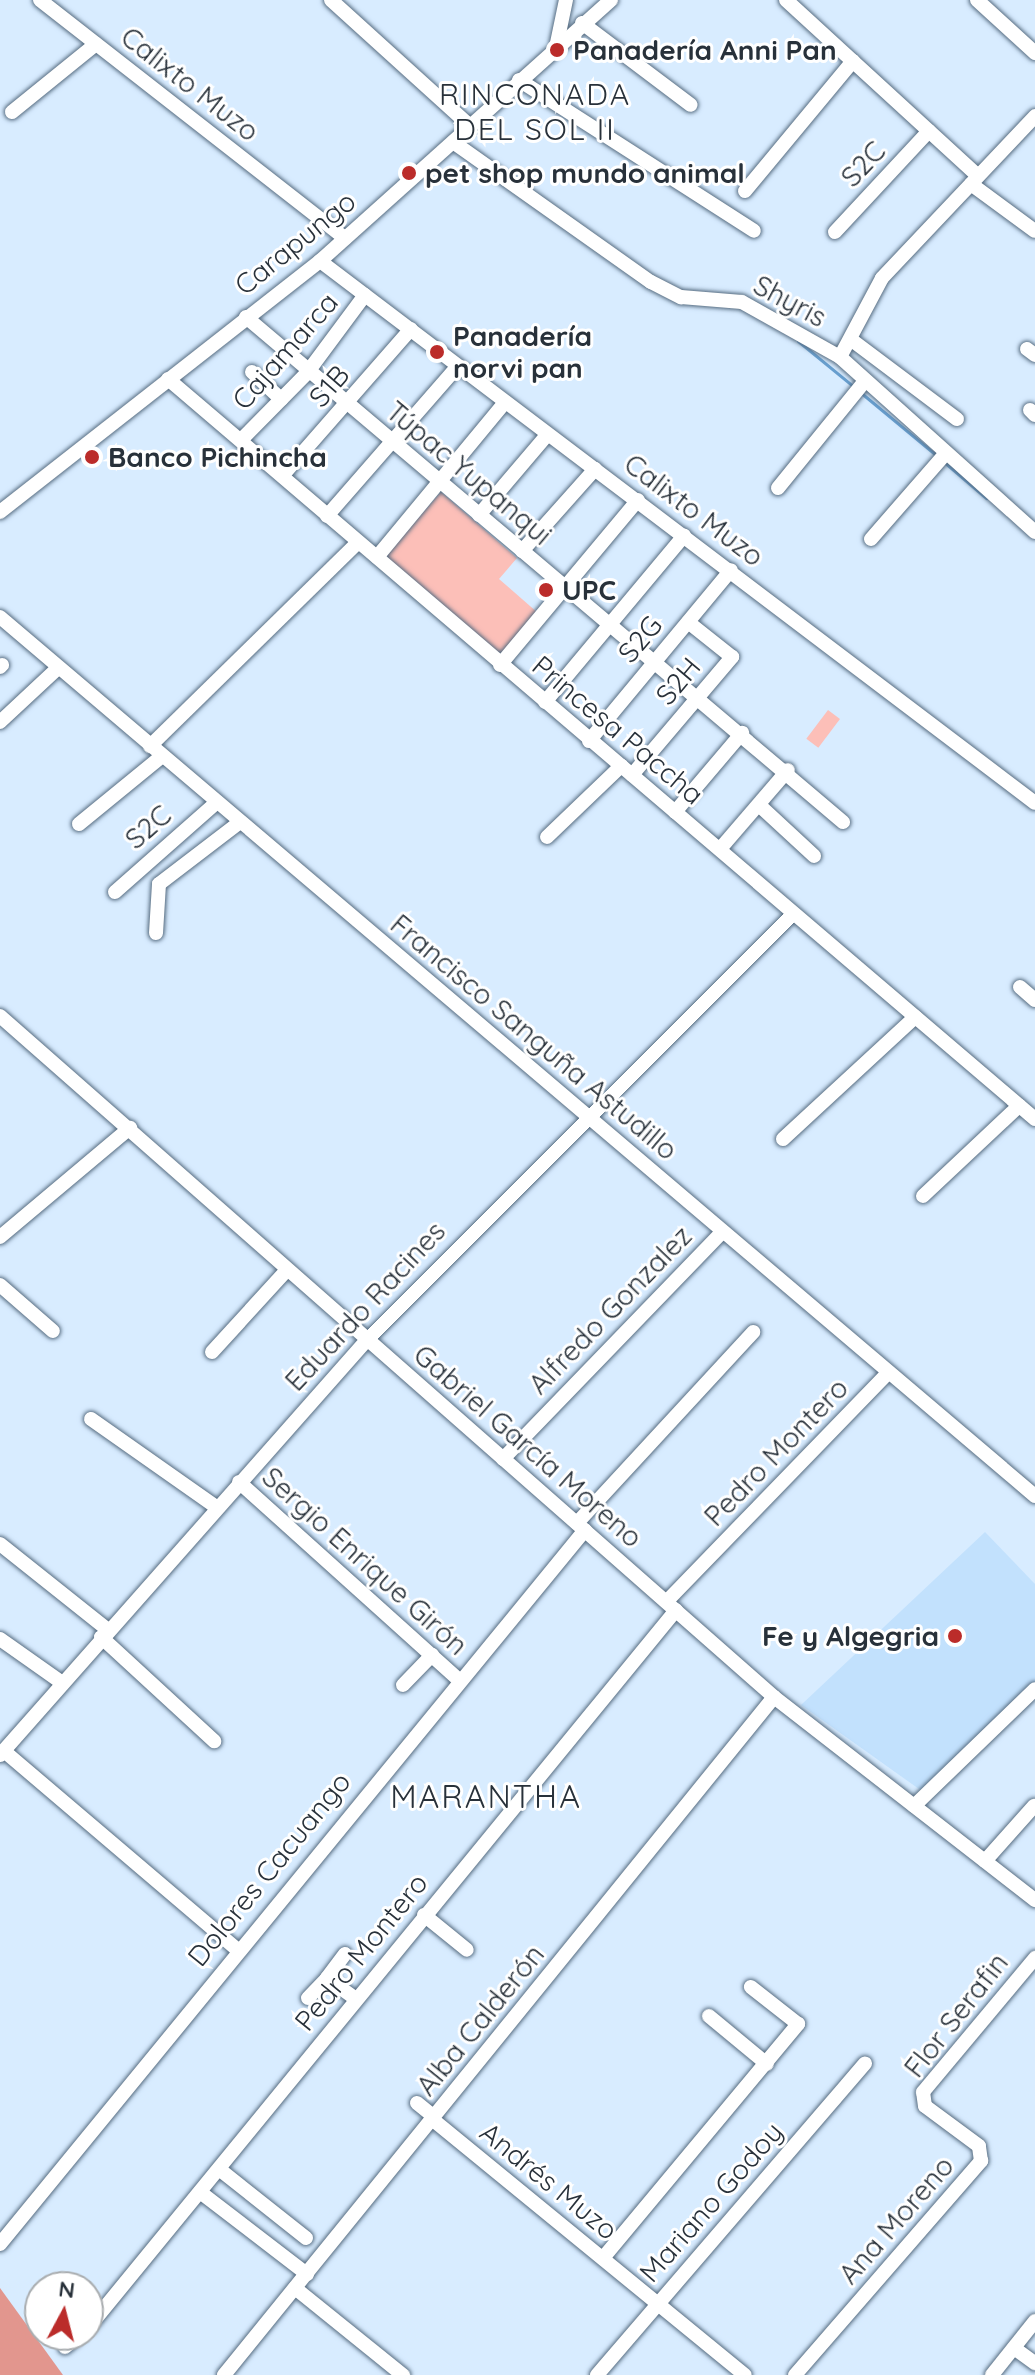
<!DOCTYPE html>
<meta charset="utf-8">
<style>
body{margin:0}
#map{position:relative;width:1035px;height:2375px;overflow:hidden;background:#d8ecff;font-family:Quicksand,sans-serif}
div>[style]{position:absolute}
[style*='--x']{left:calc(var(--x)*1px);top:calc(var(--y)*1px);width:calc(var(--w)*1px);rotate:calc(var(--a)*1deg)}
.built>*{inset:0;background:#c2e1fd}
.green>*{inset:0;background:#fcbfb8;transform-origin:0 0}
.forest>*{inset:0;background:#e2968e}
.stream>*{height:3px;margin:-1.5px;padding:0 1.5px;transform-origin:1.5px;border-radius:1.5px;background:#689fcf}
.roads{filter:drop-shadow(0 0 2px #566c81) drop-shadow(0 0 2px #566c81)}
.minor>*{height:14px;margin:-7px;padding:0 7px;transform-origin:7px;border-radius:7px;background:#fff}
.dots>*{width:22px;height:22px;translate:-50% -50%;box-sizing:border-box;border:4px solid #fff;border-radius:50%}
span{translate:-50% -50%;white-space:nowrap;text-align:center;line-height:1.15;-webkit-text-stroke:6px #fff;paint-order:stroke}
.poi-label{font-size:28px;color:#28313a;font-weight:700}
.left{translate:0 -50%;text-align:left}
.right{translate:-100% -50%;text-align:right}
.street-label{font-size:28px;color:#28313a}
.neighbourhood-label{font-size:30px;color:#28313a;letter-spacing:2px}
.quarter-label{font-size:32px;color:#28313a;letter-spacing:2px}
.north{position:absolute;left:24px;top:2271px;width:80px;height:80px;box-sizing:border-box;background:#fff;border:2px solid #a9adb0;border-radius:50%;rotate:7deg;font-size:22px;font-weight:700;line-height:32px;text-align:center;color:#28313a}
.north::after{content:'';display:block;margin:auto;width:28px;height:36px;background:#bb2c2a;clip-path:polygon(50% 0,100% 100%,50% 72%,0 100%)}
</style>
<div id="map">
<div class="built">
<div style="clip-path:polygon(985px 1532px,1035px 1584px,1035px 1688px,926px 1794px,801px 1705px)"></div>
</div>
<div class="green">
<div style="clip-path:polygon(441px 492px,517px 558px,499px 579px,538px 613px,499px 657px,384px 557px)"></div>
<div style="left:828px;top:710px;width:15px;height:36px;rotate:37deg"></div>
</div>
<div class="forest">
<div style="clip-path:polygon(0 2288px,63px 2375px,0 2375px)"></div>
</div>
<div class="stream">
<div style="--x:798;--y:341;--w:72;--a:39.4"></div>
<div style="--x:860;--y:392;--w:100;--a:39.7"></div>
<div style="--x:943;--y:461;--w:57;--a:40.7"></div>
</div>
<div class="roads">
<div class="minor">
<div style="--x:40;--y:0;--w:387;--a:38"></div>
<div style="--x:331;--y:0;--w:188;--a:42.2"></div>
<div style="--x:786;--y:0;--w:259;--a:42.5"></div>
<div style="--x:977;--y:0;--w:79;--a:42.4"></div>
<div style="--x:582;--y:23;--w:136;--a:37"></div>
<div style="--x:557;--y:43;--w:44;--a:-78.2"></div>
<div style="--x:519;--y:80;--w:279;--a:32.7"></div>
<div style="--x:12;--y:112;--w:108;--a:-39"></div>
<div style="--x:453;--y:142;--w:242;--a:35.3"></div>
<div style="--x:651;--y:282;--w:34;--a:27"></div>
<div style="--x:681;--y:297;--w:61;--a:4.7"></div>
<div style="--x:742;--y:302;--w:112;--a:29.3"></div>
<div style="--x:840;--y:357;--w:262;--a:41.9"></div>
<div style="--x:971;--y:184;--w:79;--a:36.3"></div>
<div style="--x:745;--y:191;--w:169;--a:-50.3"></div>
<div style="--x:835;--y:232;--w:138;--a:-47.1"></div>
<div style="--x:320;--y:261;--w:897;--a:37.16"></div>
<div style="--x:246;--y:317;--w:782;--a:40.23"></div>
<div style="--x:853;--y:341;--w:130;--a:36.9"></div>
<div style="--x:1027;--y:349;--w:10;--a:37"></div>
<div style="--x:840;--y:357;--w:89;--a:-62"></div>
<div style="--x:882;--y:278;--w:223;--a:-46.6"></div>
<div style="--x:252;--y:372;--w:40;--a:43"></div>
<div style="--x:168;--y:379;--w:1140;--a:40.48"></div>
<div style="--x:1030;--y:410;--w:7;--a:45"></div>
<div style="--x:242;--y:439;--w:93;--a:-45.4"></div>
<div style="--x:307;--y:373;--w:97;--a:-53.4"></div>
<div style="--x:283;--y:475;--w:194;--a:-48.8"></div>
<div style="--x:778;--y:488;--w:138;--a:-50.9"></div>
<div style="--x:0;--y:512;--w:407;--a:-38.1"></div>
<div style="--x:320;--y:261;--w:391;--a:-41.9"></div>
<div style="--x:479;--y:515;--w:105;--a:-49.6"></div>
<div style="--x:327;--y:516;--w:199;--a:-48.9"></div>
<div style="--x:871;--y:539;--w:114;--a:-48.9"></div>
<div style="--x:522;--y:551;--w:110;--a:-48.3"></div>
<div style="--x:377;--y:557;--w:201;--a:-50.4"></div>
<div style="--x:0;--y:617;--w:1358;--a:40.34"></div>
<div style="--x:500;--y:665;--w:215;--a:-50.1"></div>
<div style="--x:0;--y:667;--w:3;--a:-45"></div>
<div style="--x:545;--y:702;--w:217;--a:-50.1"></div>
<div style="--x:0;--y:722;--w:79;--a:-43"></div>
<div style="--x:589;--y:741;--w:222;--a:-50.3"></div>
<div style="--x:150;--y:746;--w:291;--a:-44.4"></div>
<div style="--x:632;--y:775;--w:155;--a:-49.7"></div>
<div style="--x:732;--y:657;--w:56;--a:-141.5"></div>
<div style="--x:759;--y:805;--w:75;--a:42.8"></div>
<div style="--x:675;--y:812;--w:104;--a:-49.7"></div>
<div style="--x:79;--y:824;--w:107;--a:-39.3"></div>
<div style="--x:547;--y:837;--w:103;--a:-43.8"></div>
<div style="--x:720;--y:849;--w:104;--a:-49.3"></div>
<div style="--x:115;--y:892;--w:136;--a:-41.4"></div>
<div style="--x:156;--y:933;--w:49;--a:-86.5"></div>
<div style="--x:159;--y:884;--w:102;--a:-37.4"></div>
<div style="--x:1020;--y:987;--w:20;--a:41"></div>
<div style="--x:0;--y:1016;--w:1031;--a:41.34"></div>
<div style="--x:774;--y:1697;--w:331;--a:37.9"></div>
<div style="--x:783;--y:1139;--w:180;--a:-42.7"></div>
<div style="--x:923;--y:1196;--w:132;--a:-43.2"></div>
<div style="--x:0;--y:1237;--w:170;--a:-40"></div>
<div style="--x:0;--y:1285;--w:70;--a:41"></div>
<div style="--x:212;--y:1352;--w:111;--a:-47.6"></div>
<div style="--x:91;--y:1419;--w:153;--a:35.1"></div>
<div style="--x:503;--y:1459;--w:315;--a:-46"></div>
<div style="--x:239;--y:1482;--w:293;--a:42"></div>
<div style="--x:577;--y:1523;--w:260;--a:-47.3"></div>
<div style="--x:0;--y:1544;--w:138;--a:38.5"></div>
<div style="--x:667;--y:1601;--w:318;--a:-45.9"></div>
<div style="--x:101;--y:1637;--w:154;--a:42.6"></div>
<div style="--x:0;--y:1639;--w:75;--a:35.2"></div>
<div style="--x:403;--y:1685;--w:42;--a:-46"></div>
<div style="--x:4;--y:1751;--w:306;--a:40.4"></div>
<div style="--x:0;--y:1755;--w:553;--a:-48.52"></div>
<div style="--x:366;--y:1341;--w:604;--a:-45"></div>
<div style="--x:914;--y:1806;--w:168;--a:-44"></div>
<div style="--x:985;--y:1861;--w:74;--a:-48.3"></div>
<div style="--x:424;--y:1915;--w:55;--a:39.1"></div>
<div style="--x:345;--y:1954;--w:30;--a:127"></div>
<div style="--x:327;--y:1978;--w:36;--a:36"></div>
<div style="--x:308;--y:1998;--w:28;--a:-46"></div>
<div style="--x:709;--y:2016;--w:75;--a:39.6"></div>
<div style="--x:417;--y:2103;--w:22;--a:39"></div>
<div style="--x:432;--y:2119;--w:404;--a:39.3"></div>
<div style="--x:219;--y:2169;--w:111;--a:38.4"></div>
<div style="--x:200;--y:2192;--w:135;--a:37.5"></div>
<div style="--x:0;--y:2244;--w:923;--a:-50.67"></div>
<div style="--x:603;--y:2258;--w:305;--a:-50.2"></div>
<div style="--x:798;--y:2024;--w:60;--a:-141.8"></div>
<div style="--x:295;--y:2288;--w:139;--a:38.9"></div>
<div style="--x:88;--y:2328;--w:928;--a:-50.68"></div>
<div style="--x:65;--y:2347;--w:19;--a:-39"></div>
<div style="--x:1014;--y:2348;--w:26;--a:36"></div>
<div style="--x:224;--y:2375;--w:873;--a:-50.95"></div>
<div style="--x:597;--y:2375;--w:411;--a:-49.3"></div>
<div style="--x:795;--y:2375;--w:284;--a:-49"></div>
<div style="--x:981;--y:2161;--w:15;--a:-98"></div>
<div style="--x:979;--y:2146;--w:67;--a:-143.5"></div>
<div style="--x:925;--y:2106;--w:14;--a:-98"></div>
<div style="--x:923;--y:2092;--w:175;--a:-50.1"></div>
<div style="--x:992;--y:2375;--w:69;--a:-51.5"></div>
</div>
</div>
<div class="dots">
<div style="left:557px;top:50px;background:#bb2c2a"></div>
<div style="left:409px;top:173px;background:#bb2c2a"></div>
<div style="left:437px;top:352px;background:#bb2c2a"></div>
<div style="left:92px;top:457px;background:#bb2c2a"></div>
<div style="left:546px;top:590px;background:#bb2c2a"></div>
<div style="left:955px;top:1636px;background:#bb2c2a"></div>
</div>
<div class="poi-label">
<span class="left" style="left:573px;top:50px">Panadería Anni Pan</span>
<span class="left" style="left:425px;top:173px">pet shop mundo animal</span>
<span class="left" style="left:453px;top:352px">Panadería<br>norvi pan</span>
<span class="left" style="left:108px;top:457px">Banco Pichincha</span>
<span class="left" style="left:562px;top:590px">UPC</span>
<span class="right" style="left:939px;top:1636px">Fe y Algegria</span>
</div>
<div class="street-label">
<span style="left:190px;top:84px;rotate:38deg">Calixto Muzo</span>
<span style="left:863px;top:164px;rotate:-47deg">S2C</span>
<span style="left:295px;top:243px;rotate:-39deg">Carapungo</span>
<span style="left:790px;top:301px;rotate:28deg">Shyris</span>
<span style="left:285px;top:351px;rotate:-49deg">Cajamarca</span>
<span style="left:329px;top:386px;rotate:-49deg">S1B</span>
<span style="left:469px;top:473px;rotate:40deg">Túpac Yupanqui</span>
<span style="left:694px;top:510px;rotate:37deg">Calixto Muzo</span>
<span style="left:640px;top:639px;rotate:-50deg">S2G</span>
<span style="left:678px;top:681px;rotate:-50deg">S2H</span>
<span style="left:618px;top:730px;rotate:40deg">Princesa Paccha</span>
<span style="left:148px;top:827px;rotate:-41deg">S2C</span>
<span style="left:534px;top:1037px;rotate:40deg">Francisco Sanguña Astudillo</span>
<span style="left:365px;top:1306px;rotate:-47deg">Eduardo Racines</span>
<span style="left:610px;top:1310px;rotate:-46deg">Alfredo Gonzalez</span>
<span style="left:528px;top:1446px;rotate:41deg">Gabriel García Moreno</span>
<span style="left:776px;top:1452px;rotate:-46deg">Pedro Montero</span>
<span style="left:365px;top:1561px;rotate:42deg">Sergio Enrique Girón</span>
<span style="left:269px;top:1869px;rotate:-51deg">Dolores Cacuango</span>
<span style="left:361px;top:1952px;rotate:-51deg">Pedro Montero</span>
<span style="left:956px;top:2015px;rotate:-52deg">Flor Serafin</span>
<span style="left:480px;top:2020px;rotate:-51deg">Alba Calderón</span>
<span style="left:549px;top:2181px;rotate:39deg">Andrés Muzo</span>
<span style="left:711px;top:2202px;rotate:-49deg">Mariano Godoy</span>
<span style="left:896px;top:2220px;rotate:-49deg">Ana Moreno</span>
</div>
<div class="neighbourhood-label">
<span style="left:535px;top:111px">RINCONADA<br>DEL SOL II</span>
</div>
<div class="quarter-label">
<span style="left:486px;top:1796px">MARANTHA</span>
</div>
<div class="north">N</div>
</div>
